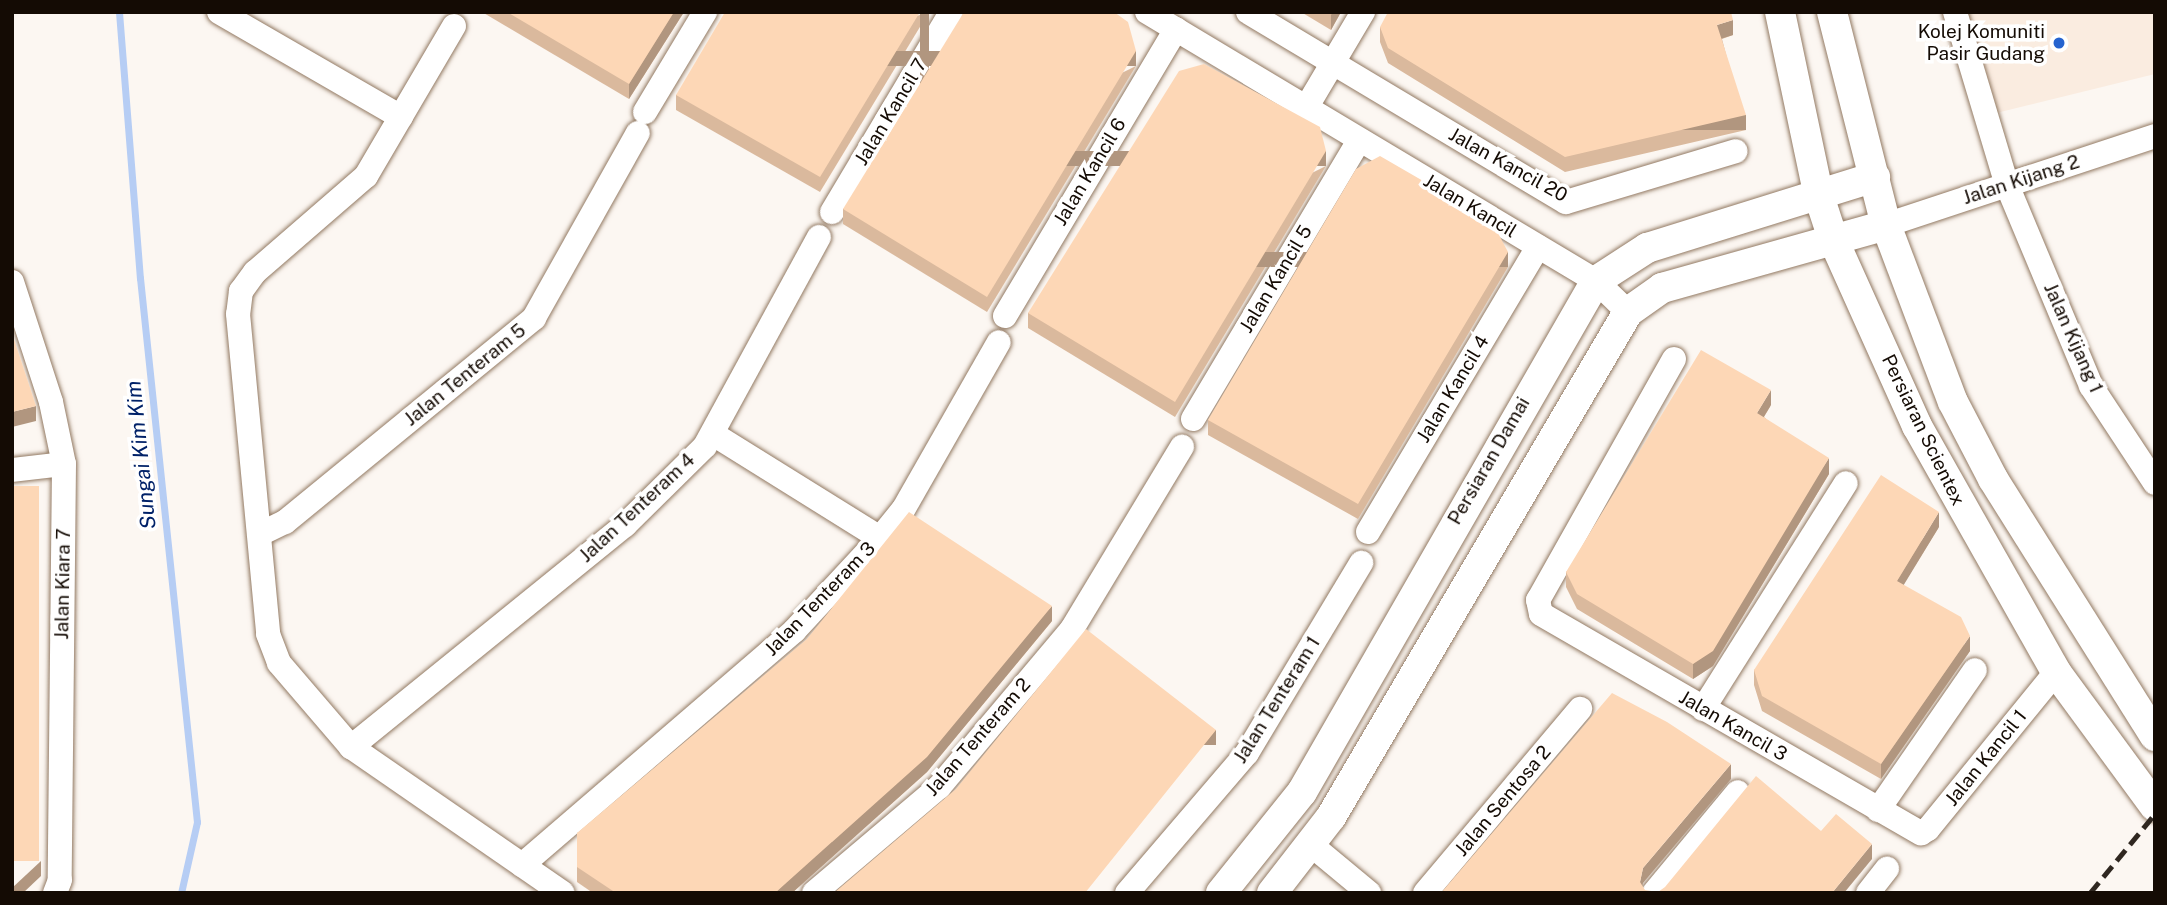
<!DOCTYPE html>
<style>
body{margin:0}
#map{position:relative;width:2167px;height:905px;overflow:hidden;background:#fcf7f2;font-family:"Public Sans",sans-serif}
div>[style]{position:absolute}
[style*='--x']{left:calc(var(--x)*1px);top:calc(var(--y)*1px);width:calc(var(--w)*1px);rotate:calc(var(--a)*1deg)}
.built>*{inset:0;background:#faece0}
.stream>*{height:7px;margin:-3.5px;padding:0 3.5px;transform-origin:3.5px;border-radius:3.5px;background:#b6cdf4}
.roads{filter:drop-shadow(0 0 2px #927962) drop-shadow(0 0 2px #927962)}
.minor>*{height:24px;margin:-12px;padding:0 12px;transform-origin:12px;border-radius:12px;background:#fff}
.major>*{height:30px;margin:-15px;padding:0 15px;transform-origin:15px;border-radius:15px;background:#fff}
.rail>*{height:5px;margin-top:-2.5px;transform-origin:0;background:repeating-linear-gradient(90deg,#2f2720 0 14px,transparent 0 21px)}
.wall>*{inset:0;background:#dab99d}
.shaded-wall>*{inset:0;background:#b1967f;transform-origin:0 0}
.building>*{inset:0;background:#fdd7b6;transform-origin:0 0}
.dots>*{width:19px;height:19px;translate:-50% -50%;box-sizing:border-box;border:4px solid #fff;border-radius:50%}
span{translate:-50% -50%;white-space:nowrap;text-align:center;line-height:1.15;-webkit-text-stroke:7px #fff;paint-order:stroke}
.poi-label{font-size:19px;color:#140b04}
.right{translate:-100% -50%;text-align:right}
.street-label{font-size:19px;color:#140b04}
.water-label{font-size:21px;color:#002168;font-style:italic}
.frame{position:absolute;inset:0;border:14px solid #140b04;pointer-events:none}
</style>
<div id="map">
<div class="built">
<div style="clip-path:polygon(1955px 12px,2155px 12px,2155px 74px,1984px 116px)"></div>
</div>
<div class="stream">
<div style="--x:119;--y:12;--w:267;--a:85.5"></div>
<div style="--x:140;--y:278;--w:547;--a:84.02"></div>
<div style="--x:197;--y:822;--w:73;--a:102.7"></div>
</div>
<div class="roads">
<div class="minor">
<div style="--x:219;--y:12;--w:210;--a:30"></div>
<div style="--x:1147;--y:12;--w:523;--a:30.93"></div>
<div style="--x:1596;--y:281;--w:45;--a:44.1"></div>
<div style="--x:1248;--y:12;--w:370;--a:30.9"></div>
<div style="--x:1566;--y:202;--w:177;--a:-16.7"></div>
<div style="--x:1955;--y:12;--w:181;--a:73.3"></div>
<div style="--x:2007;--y:185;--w:218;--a:67.3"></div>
<div style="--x:2091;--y:386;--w:116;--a:56.6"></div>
<div style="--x:454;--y:26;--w:174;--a:120.4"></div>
<div style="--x:366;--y:176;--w:147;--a:139.1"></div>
<div style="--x:255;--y:272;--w:24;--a:126"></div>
<div style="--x:241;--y:291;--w:23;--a:97"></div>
<div style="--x:238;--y:314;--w:321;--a:84.6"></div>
<div style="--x:268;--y:634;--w:31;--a:69"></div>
<div style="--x:279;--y:663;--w:111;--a:49.4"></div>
<div style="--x:351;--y:747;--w:257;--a:34.6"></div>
<div style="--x:1306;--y:108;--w:112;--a:-59.3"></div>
<div style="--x:645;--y:112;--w:117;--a:-59"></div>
<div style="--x:832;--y:212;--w:233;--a:-59.2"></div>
<div style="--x:1886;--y:225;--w:283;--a:-18.3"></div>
<div style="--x:12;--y:282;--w:126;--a:72"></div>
<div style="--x:51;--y:402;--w:63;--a:78.2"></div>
<div style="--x:64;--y:464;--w:416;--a:90.6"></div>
<div style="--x:60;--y:880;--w:14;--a:111"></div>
<div style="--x:1005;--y:316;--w:334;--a:-59.2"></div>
<div style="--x:1674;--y:359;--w:277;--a:119.4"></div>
<div style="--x:1538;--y:600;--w:14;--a:78"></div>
<div style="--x:1541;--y:614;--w:439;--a:30"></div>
<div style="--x:1921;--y:833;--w:8;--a:-30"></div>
<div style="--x:1928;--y:829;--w:203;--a:-50.8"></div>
<div style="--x:1193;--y:419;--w:325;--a:-59.2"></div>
<div style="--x:713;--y:434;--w:197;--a:31.9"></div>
<div style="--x:12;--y:470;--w:52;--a:-6.6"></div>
<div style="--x:1368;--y:532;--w:332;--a:-59.2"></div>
<div style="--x:260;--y:534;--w:28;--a:-26"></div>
<div style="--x:285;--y:522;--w:322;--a:-39.3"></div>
<div style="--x:534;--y:318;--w:212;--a:-60.7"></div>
<div style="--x:1703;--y:709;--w:267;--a:-57.7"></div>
<div style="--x:351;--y:747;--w:353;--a:-39"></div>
<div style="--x:625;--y:525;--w:112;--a:-44.6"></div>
<div style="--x:705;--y:446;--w:238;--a:-61.4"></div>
<div style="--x:1878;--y:810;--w:170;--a:-55.3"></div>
<div style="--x:1310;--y:844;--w:77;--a:39.7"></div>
<div style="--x:522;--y:865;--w:359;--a:-40.7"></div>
<div style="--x:794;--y:631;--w:127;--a:-47.2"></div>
<div style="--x:880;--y:538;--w:36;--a:-51"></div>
<div style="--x:903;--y:510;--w:193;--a:-60.3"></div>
<div style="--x:814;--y:893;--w:164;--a:-40.3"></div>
<div style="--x:939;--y:787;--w:207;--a:-49.9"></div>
<div style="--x:1072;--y:629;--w:213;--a:-58.9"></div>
<div style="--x:1127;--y:893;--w:184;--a:-49.4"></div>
<div style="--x:1247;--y:753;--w:222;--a:-59"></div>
<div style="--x:1425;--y:893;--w:241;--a:-49.9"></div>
<div style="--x:1654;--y:893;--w:131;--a:-50.3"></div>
<div style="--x:1868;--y:893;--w:31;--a:-52"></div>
</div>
<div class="major">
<div style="--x:1780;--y:12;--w:185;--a:78.1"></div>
<div style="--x:1818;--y:193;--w:48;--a:71.9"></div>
<div style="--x:1833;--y:239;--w:205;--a:65.8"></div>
<div style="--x:1917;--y:426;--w:283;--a:60.5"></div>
<div style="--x:2056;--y:672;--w:167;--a:53.7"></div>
<div style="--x:1832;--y:12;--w:220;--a:75.8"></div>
<div style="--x:1886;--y:225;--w:189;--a:69.3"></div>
<div style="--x:1953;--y:402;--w:87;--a:62.5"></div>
<div style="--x:1993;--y:479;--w:304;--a:57.8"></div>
<div style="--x:1221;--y:893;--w:129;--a:-51.3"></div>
<div style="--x:1302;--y:792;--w:590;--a:-60.09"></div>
<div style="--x:1596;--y:281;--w:61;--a:-32.9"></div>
<div style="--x:1647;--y:248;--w:239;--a:-17.3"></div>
<div style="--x:1272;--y:893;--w:96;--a:-52.2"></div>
<div style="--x:1331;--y:817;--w:586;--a:-59.54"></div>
<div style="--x:1628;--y:312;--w:42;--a:-35.2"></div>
<div style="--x:1662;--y:288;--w:233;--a:-15.7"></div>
</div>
</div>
<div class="rail">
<div style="--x:2090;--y:893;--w:102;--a:-50.6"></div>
</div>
<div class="wall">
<div style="clip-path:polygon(482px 12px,684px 12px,629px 99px)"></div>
<div style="clip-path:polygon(929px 12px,820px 192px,676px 110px,676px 95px)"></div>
<div style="clip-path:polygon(1301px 12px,1341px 12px,1331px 30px)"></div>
<div style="clip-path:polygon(1380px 27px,1733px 35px,1722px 39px,1746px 130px,1565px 172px,1388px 63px,1380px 42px)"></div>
<div style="clip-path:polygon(1136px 66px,987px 312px,843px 224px,843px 209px)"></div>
<div style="clip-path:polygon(1326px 166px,1175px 417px,1028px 328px,1028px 313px)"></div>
<div style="clip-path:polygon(1437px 197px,1508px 267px,1358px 519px,1208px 435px,1208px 420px)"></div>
<div style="clip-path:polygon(1771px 405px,1764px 417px,1829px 474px,1713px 666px,1693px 679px,1577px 609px,1566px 587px,1566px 572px)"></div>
<div style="clip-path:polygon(1939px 527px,1903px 585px,1970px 651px,1881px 779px,1762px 711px,1754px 685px,1754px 670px)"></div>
<div style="clip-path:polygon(1052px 621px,927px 772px,792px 893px,593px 893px,577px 882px,577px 833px)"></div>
</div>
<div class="shaded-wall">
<div style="clip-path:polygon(674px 12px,684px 12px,629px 99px,629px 84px)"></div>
<div style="left:920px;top:12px;width:9px;height:193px"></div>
<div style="clip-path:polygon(1333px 12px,1341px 12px,1331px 30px,1331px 15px)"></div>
<div style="clip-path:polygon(1733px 20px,1733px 35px,1717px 40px,1717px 25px)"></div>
<div style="left:1136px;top:51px;width:15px;height:288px;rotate:90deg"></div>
<div style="left:1746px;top:115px;width:15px;height:186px;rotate:90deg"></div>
<div style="left:1326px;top:151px;width:15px;height:293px;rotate:90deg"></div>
<div style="left:1508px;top:252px;width:15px;height:293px;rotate:90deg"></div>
<div style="clip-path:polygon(1771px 390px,1771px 405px,1757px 428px,1757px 413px)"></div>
<div style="clip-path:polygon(36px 406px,36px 421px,12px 427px,12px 412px)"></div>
<div style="clip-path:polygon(1829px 458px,1829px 474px,1713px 666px,1693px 679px,1693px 664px)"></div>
<div style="clip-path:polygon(1939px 512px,1939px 527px,1897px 596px,1897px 581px)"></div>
<div style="clip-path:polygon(1052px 606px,1052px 621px,927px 772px,792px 893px,775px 893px)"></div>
<div style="clip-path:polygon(1970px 636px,1970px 651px,1881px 779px,1881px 764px)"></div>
<div style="left:1216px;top:730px;width:15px;height:209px;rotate:90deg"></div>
<div style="clip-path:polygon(1731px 764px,1731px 779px,1643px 883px,1641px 893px,1640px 882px,1643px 868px)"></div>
<div style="clip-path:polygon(1872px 844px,1872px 859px,1844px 893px,1832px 893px)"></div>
<div style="clip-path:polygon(41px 861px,41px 876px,23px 893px,12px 893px,12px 888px)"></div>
</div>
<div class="building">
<div style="clip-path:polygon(507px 12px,674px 12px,629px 84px)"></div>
<div style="clip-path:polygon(725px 12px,920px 12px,820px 177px,676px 95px)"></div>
<div style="clip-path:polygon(964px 12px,1114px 12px,1128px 22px,1136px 51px,987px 297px,843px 209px)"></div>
<div style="clip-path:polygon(1388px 12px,1731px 12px,1733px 20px,1717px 25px,1746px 115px,1565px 157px,1388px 48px,1380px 27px)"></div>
<div style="clip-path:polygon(1204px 64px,1320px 127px,1326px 151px,1175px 402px,1028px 313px,1179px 71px)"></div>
<div style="clip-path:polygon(1380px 156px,1437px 189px,1434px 195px,1498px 233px,1508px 252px,1358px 504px,1208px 420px,1356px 169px)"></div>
<div style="clip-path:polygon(12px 333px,36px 406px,12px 412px)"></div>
<div style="clip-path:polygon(1701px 350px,1771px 390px,1757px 413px,1829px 458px,1713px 651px,1693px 664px,1577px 594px,1566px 572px)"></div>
<div style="clip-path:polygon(1881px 475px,1939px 512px,1897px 581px,1961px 617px,1970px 636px,1881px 764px,1762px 696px,1754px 670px)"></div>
<div style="left:39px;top:486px;width:375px;height:27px;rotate:90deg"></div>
<div style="clip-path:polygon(909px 512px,1052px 606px,927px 757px,775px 893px,616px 893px,577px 867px,577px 833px,807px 639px)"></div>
<div style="clip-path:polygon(1086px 629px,1216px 730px,1085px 893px,834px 893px,956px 789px)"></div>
<div style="clip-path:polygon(1612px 693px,1667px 722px,1731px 764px,1643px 868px,1640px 882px,1645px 890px,1658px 892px,1665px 887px,1756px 776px,1821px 831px,1836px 814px,1872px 844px,1832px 893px,1441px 893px)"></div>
</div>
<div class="dots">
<div style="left:2059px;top:43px;background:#2563cf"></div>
</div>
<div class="poi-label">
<span class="right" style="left:2045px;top:43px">Kolej Komuniti<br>Pasir Gudang</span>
</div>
<div class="street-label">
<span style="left:891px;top:112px;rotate:-59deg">Jalan Kancil 7</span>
<span style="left:1508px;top:165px;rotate:29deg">Jalan Kancil 20</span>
<span style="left:1090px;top:172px;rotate:-59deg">Jalan Kancil 6</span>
<span style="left:2021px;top:180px;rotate:-18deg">Jalan Kijang 2</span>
<span style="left:1470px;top:206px;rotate:31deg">Jalan Kancil</span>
<span style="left:1276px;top:279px;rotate:-59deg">Jalan Kancil 5</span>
<span style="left:2073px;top:338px;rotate:66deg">Jalan Kijang 1</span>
<span style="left:465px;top:375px;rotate:-39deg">Jalan Tenteram 5</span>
<span style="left:1453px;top:389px;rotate:-59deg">Jalan Kancil 4</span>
<span style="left:1923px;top:430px;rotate:64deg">Persiaran Scientex</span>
<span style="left:1489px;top:461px;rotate:-60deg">Persiaran Damai</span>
<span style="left:637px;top:508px;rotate:-43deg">Jalan Tenteram 4</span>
<span style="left:63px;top:584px;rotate:-89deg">Jalan Kiara 7</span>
<span style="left:820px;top:599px;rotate:-46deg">Jalan Tenteram 3</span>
<span style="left:1277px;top:700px;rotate:-58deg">Jalan Tenteram 1</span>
<span style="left:1733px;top:726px;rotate:30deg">Jalan Kancil 3</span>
<span style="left:978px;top:737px;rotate:-49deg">Jalan Tenteram 2</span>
<span style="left:1986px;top:758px;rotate:-51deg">Jalan Kancil 1</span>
<span style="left:1503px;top:801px;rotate:-50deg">Jalan Sentosa 2</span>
</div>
<div class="water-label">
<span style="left:141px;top:455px;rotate:-96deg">Sungai Kim Kim</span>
</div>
<div class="frame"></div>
</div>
